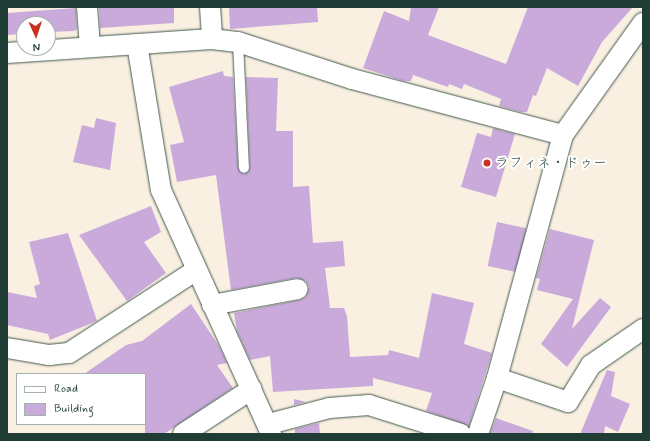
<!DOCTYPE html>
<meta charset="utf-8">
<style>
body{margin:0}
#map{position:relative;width:650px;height:441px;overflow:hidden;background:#f9f0e1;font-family:Mynerve,"Klee One",sans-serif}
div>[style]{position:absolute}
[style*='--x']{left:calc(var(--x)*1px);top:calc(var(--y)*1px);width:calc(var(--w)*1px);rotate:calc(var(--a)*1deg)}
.building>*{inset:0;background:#c9aadb;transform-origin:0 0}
.roads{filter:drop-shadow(0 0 1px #40584e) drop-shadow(0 0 1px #40584e)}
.service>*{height:10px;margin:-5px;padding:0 5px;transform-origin:5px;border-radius:5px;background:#fff}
.minor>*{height:20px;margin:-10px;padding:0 10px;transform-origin:10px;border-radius:10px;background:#fff}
.dots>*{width:11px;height:11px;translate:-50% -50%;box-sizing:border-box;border:2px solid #fff;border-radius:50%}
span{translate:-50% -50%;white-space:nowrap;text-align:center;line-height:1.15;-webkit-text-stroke:4px #fff;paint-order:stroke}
.poi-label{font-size:14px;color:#1f3d34}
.left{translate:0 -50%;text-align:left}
.frame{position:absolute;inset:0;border:8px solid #1f3d34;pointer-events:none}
.legend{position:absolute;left:16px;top:373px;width:130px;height:52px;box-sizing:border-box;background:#fff;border:1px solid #a5b1ae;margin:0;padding:5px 7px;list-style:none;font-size:12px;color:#1f3d34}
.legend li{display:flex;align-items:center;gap:8px;height:20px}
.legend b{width:20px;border:1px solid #a5b1ae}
.north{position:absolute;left:16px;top:16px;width:40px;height:40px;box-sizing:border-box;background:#fff;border:1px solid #a5b1ae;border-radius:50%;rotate:177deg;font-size:11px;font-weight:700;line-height:16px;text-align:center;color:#1f3d34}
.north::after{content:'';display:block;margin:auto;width:14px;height:18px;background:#c8321e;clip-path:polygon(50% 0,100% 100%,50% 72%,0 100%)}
</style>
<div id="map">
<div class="building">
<div style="clip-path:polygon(99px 7px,174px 7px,174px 23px,100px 28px)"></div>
<div style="clip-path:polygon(229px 7px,317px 7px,318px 22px,230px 29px)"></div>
<div style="clip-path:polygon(411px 7px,439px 7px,428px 35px,506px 64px,528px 7px,633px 7px,602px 42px,578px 86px,547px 68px,536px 96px,533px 95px,527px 112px,521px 112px,499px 106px,501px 99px,464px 84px,462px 89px,449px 84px,448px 87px,413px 75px,411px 81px,403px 81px,363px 68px,384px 11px,409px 21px)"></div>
<div style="clip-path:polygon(76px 8px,77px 29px,74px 31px,48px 32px,48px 24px,24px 24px,24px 34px,7px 35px,7px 13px)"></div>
<div style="clip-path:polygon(223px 71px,224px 76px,233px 77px,238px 168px,244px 174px,250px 168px,246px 77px,278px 78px,276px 131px,293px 131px,293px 187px,309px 186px,313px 243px,343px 241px,345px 266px,325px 268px,330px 308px,344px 308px,347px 316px,350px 357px,388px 355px,389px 350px,419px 358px,432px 293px,474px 303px,464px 344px,492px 353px,469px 426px,426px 411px,432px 393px,373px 378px,373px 386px,273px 392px,270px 356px,250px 360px,237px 331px,234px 313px,300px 300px,306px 297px,309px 287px,306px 281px,296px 278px,231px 290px,216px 175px,177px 182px,170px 145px,184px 142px,169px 87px)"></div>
<div style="clip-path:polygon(96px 118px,116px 123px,110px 170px,73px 162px,82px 125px,94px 128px)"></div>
<div style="clip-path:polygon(493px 128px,515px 134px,496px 197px,461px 187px,477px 133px,491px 137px)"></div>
<div style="clip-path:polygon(151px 206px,161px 232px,144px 242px,166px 273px,127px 301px,79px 235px)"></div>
<div style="left:497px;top:222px;width:30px;height:45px;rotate:12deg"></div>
<div style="clip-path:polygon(550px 229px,594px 240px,572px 329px,600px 298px,611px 307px,567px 367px,541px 344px,573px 299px,537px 290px,540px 279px,536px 278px)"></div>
<div style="clip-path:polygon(68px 233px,97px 321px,50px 340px,48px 334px,7px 325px,7px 292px,37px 298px,34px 286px,40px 284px,29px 242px)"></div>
<div style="clip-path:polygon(191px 304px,219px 346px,227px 363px,217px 365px,233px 388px,164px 434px,145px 434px,145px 374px,84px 374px,126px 345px,142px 341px)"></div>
<div style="clip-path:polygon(607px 370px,615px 372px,611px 396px,630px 404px,618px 432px,605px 426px,604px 434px,580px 434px)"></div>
<div style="clip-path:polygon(294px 399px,306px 402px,294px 405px)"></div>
<div style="clip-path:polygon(496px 418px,533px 431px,532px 434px,490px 434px)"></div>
<div style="clip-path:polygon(319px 423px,320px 434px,295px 434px,295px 429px)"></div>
</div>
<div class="roads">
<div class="service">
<div style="--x:238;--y:42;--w:126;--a:87.3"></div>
</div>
<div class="minor">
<div style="--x:87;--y:7;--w:40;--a:85.7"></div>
<div style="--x:210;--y:7;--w:32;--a:86"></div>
<div style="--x:137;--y:44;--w:148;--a:80.7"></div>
<div style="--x:161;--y:190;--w:268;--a:65.7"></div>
<div style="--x:7;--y:53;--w:205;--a:-3.9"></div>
<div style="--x:212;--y:39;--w:26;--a:7"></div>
<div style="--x:238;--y:42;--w:120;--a:18"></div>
<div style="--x:352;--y:79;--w:218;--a:14.9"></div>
<div style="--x:212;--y:305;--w:87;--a:-10.5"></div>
<div style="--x:7;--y:348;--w:43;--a:9.5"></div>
<div style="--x:49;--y:355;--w:20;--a:-6"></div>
<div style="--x:69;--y:353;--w:150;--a:-33.1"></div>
<div style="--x:497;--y:378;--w:75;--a:18.7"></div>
<div style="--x:568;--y:402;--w:44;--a:-58.1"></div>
<div style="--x:591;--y:365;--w:63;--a:-34.7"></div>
<div style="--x:269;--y:424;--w:62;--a:-14.9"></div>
<div style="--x:329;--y:408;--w:40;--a:-4.3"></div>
<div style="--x:369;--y:405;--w:96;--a:17.5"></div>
<div style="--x:183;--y:434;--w:82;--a:-33.1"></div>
<div style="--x:478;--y:434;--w:59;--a:-71.3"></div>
<div style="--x:497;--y:378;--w:252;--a:-74.8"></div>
<div style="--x:563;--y:135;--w:138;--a:-54.5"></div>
</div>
</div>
<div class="dots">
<div style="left:487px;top:163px;background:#c8321e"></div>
</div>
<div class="poi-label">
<span class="left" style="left:495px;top:163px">ラフィネ・ドゥー</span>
</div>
<div class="frame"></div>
<ul class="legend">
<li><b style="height:5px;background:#fff"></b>Road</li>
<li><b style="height:11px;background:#c9aadb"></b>Building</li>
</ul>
<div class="north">N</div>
</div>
